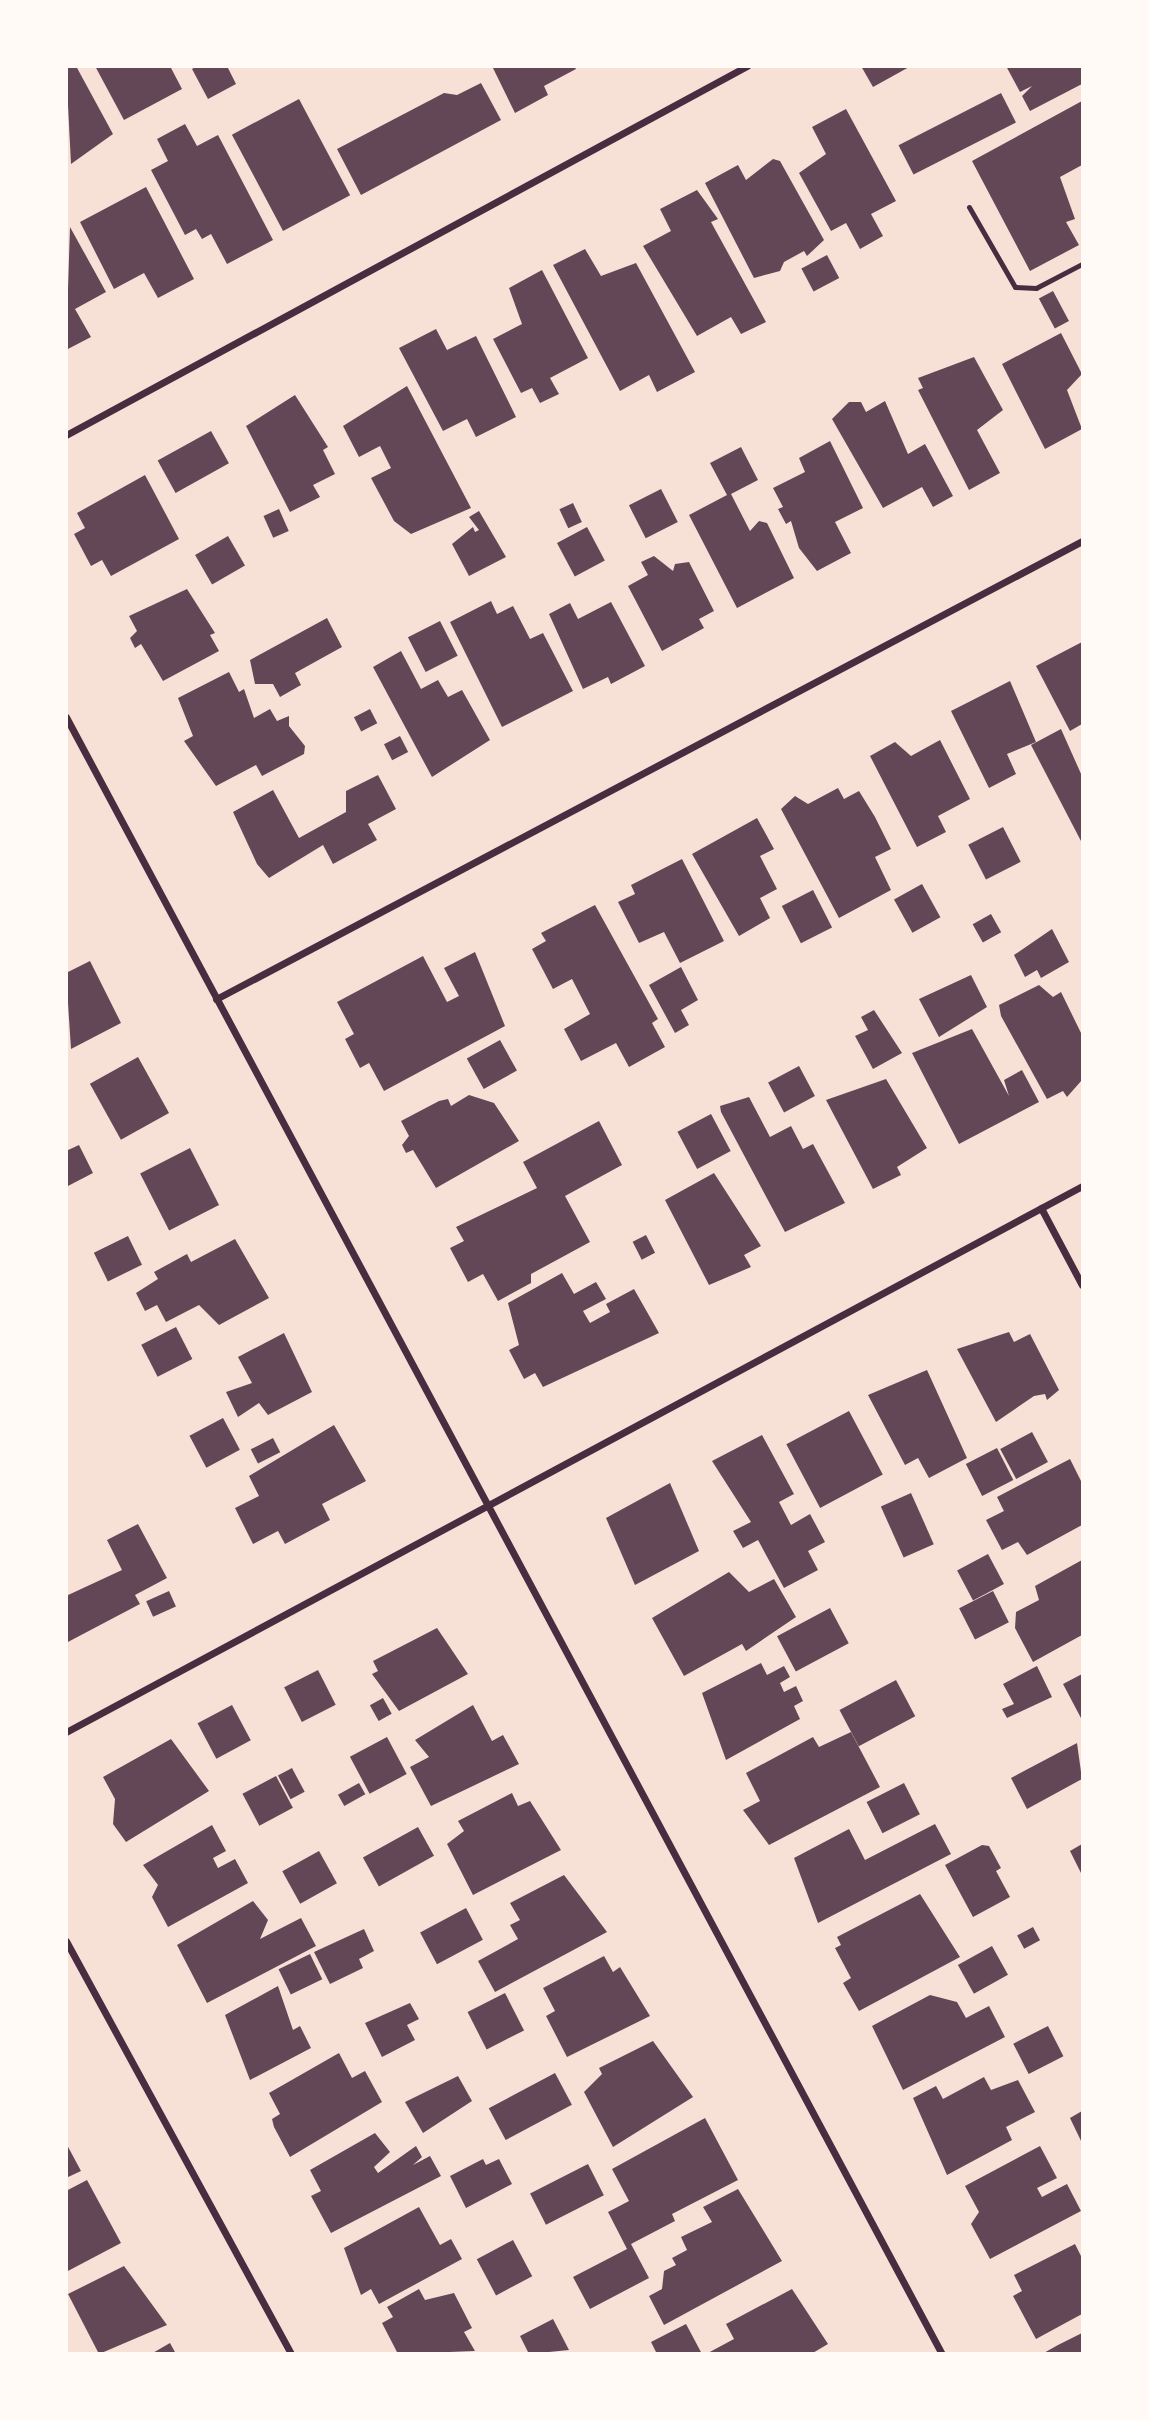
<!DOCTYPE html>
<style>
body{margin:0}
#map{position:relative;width:1149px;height:2420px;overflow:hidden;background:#f7e1d7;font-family:"Archivo Narrow",sans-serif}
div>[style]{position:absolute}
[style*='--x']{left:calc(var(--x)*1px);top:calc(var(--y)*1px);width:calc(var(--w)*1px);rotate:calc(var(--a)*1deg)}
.building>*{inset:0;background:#644757;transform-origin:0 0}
.service>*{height:5px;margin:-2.5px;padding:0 2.5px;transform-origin:2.5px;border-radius:2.5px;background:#4a2c40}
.minor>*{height:7px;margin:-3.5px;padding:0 3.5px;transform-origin:3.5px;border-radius:3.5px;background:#4a2c40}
span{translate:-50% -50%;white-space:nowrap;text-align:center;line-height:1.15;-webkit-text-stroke:5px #fffaf5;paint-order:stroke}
.frame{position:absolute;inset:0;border:68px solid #fffaf5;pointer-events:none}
</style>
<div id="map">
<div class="building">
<div style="clip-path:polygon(66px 66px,76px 66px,113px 134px,71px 164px)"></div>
<div style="clip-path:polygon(95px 66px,170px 66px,182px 89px,124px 120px)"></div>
<div style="clip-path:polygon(197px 66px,227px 66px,236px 84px,208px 99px,192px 69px)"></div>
<div style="clip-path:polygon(492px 66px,574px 66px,576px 69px,544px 86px,548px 95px,515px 113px)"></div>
<div style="clip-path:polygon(861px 66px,911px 66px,873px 87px)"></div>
<div style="clip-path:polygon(1006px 66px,1082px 66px,1082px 84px,1030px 111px,1022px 96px,1032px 86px,1020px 92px)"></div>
<div style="clip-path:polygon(481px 83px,501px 120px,361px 195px,337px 149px,444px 93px,457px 95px)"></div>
<div style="left:1001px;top:93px;width:33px;height:115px;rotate:63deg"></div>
<div style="left:299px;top:99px;width:109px;height:76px;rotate:62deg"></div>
<div style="clip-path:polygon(1082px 101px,1082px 165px,1060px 177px,1075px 219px,1066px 222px,1079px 245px,1030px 271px,972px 161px)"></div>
<div style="clip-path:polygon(846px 109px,896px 201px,871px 214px,883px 236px,860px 249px,846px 223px,831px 231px,799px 173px,826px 154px,812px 127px)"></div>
<div style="clip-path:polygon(185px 124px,197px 146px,218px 135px,273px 240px,227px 264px,211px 234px,202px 239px,196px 229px,185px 235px,151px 170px,168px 161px,157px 139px)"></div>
<div style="clip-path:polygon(773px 159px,780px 161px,824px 240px,807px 256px,804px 251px,784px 262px,780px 271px,754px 278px,705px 183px,738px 165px,746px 180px)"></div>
<div style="clip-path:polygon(146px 187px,194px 279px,158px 298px,144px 273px,114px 289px,80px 222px)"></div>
<div style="clip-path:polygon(697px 190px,718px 219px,711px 222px,766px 322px,741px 334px,731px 317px,697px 336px,643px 246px,671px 231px,660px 209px)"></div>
<div style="clip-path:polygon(70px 227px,106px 292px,75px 309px,91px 337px,66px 350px)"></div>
<div style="clip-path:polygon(585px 249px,601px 276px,636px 263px,695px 372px,657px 392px,649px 375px,620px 391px,553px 265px)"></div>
<div style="left:827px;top:255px;width:26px;height:29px;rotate:62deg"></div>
<div style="clip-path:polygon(542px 270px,588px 358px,550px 378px,559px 394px,540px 403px,532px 388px,521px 393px,493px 339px,522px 324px,509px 288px)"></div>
<div style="left:1053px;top:291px;width:34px;height:16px;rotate:62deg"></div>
<div style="clip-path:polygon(436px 329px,447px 350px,476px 336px,516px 417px,476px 437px,467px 419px,443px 431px,399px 348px)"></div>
<div style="clip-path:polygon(1061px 333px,1082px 374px,1067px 390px,1082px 429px,1045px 449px,1002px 364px)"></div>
<div style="clip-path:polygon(974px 357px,1003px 410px,977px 430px,1000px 473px,969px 490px,918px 390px,923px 388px,918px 378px)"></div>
<div style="clip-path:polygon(407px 386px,471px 508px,411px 534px,394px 521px,371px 478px,391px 468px,380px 446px,359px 457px,343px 426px)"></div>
<div style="clip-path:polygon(295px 395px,328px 447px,323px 450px,335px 474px,313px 485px,320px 497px,290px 512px,246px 426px)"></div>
<div style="clip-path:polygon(885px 401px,908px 454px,925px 444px,953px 496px,933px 507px,922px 487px,883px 508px,832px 419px,849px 402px,861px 402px,866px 412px)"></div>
<div style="left:211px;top:431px;width:37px;height:61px;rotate:61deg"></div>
<div style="clip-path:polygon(830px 441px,863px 508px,835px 522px,851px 553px,817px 571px,799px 548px,791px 521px,786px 524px,778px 509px,783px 507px,773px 488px,805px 472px,799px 458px)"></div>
<div style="clip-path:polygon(741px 447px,758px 480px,731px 494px,750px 531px,759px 521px,767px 523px,794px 578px,737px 608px,689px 515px,727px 495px,710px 463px)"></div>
<div style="clip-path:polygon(145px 475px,179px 539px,111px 576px,102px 560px,91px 566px,74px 534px,85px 528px,77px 513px)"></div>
<div style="left:661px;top:489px;width:37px;height:36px;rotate:63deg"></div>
<div style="left:573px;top:503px;width:21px;height:15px;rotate:65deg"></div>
<div style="left:279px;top:509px;width:24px;height:17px;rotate:66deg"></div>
<div style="clip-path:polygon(479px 511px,506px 557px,469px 576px,452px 544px,473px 527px,475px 532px,479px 530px,469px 517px)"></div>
<div style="left:587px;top:527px;width:38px;height:34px;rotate:62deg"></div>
<div style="left:228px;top:536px;width:34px;height:38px;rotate:60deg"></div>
<div style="clip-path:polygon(654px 556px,673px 571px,675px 564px,689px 562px,714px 611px,699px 619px,704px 628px,662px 651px,628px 586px,648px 575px,641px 562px)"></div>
<div style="clip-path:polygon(187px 589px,215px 633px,210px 635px,219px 651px,163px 681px,141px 644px,135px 648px,130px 638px,137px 631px,129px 616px)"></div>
<div style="clip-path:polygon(491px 601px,497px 614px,513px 606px,530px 639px,543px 633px,573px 691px,502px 727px,450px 622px)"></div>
<div style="clip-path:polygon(611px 602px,645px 666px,611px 684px,608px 677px,583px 689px,549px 614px,570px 603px,578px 619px)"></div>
<div style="clip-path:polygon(327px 618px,342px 647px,295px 673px,301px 685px,280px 697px,273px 684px,255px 684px,250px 660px)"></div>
<div style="left:440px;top:621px;width:39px;height:36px;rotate:63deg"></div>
<div style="clip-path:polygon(1082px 642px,1082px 724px,1070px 731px,1036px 666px)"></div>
<div style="clip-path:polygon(401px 651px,421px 689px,438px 680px,448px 697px,462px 690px,490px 740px,432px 777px,373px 667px)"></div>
<div style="clip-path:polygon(229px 672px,239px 692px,244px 689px,254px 718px,270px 709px,277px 721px,289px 716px,289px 726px,305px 746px,304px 754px,262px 776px,256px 765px,216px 786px,184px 741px,193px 736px,178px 698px)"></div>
<div style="clip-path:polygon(1010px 681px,1036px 742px,1007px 754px,1016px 774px,989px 788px,951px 711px)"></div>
<div style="left:370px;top:709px;width:16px;height:18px;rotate:63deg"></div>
<div style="clip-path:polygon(1061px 729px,1082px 776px,1082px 843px,1031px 745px)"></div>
<div style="left:400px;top:736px;width:18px;height:18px;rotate:63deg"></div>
<div style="clip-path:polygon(940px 740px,970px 799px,938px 816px,946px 832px,917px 847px,870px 756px,895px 742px,911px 756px)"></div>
<div style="clip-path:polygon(378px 775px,396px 809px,368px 824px,377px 840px,333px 864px,323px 845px,269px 878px,257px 864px,233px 812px,273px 790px,299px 838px,346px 812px,346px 791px)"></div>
<div style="clip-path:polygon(838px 788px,844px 799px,859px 791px,875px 817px,891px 849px,875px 857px,891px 890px,839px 918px,781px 809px,795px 796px,808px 804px)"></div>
<div style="clip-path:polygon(757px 818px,774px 849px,760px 856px,777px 889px,760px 898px,770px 918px,739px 936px,692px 854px)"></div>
<div style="left:1003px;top:827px;width:39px;height:39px;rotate:63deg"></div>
<div style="clip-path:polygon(682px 859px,724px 941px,680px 963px,664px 932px,639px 943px,618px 902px,635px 894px,631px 885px)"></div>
<div style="left:922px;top:884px;width:38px;height:32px;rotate:61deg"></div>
<div style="left:813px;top:890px;width:42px;height:35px;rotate:63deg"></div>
<div style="clip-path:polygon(595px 905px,658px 1019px,652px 1023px,665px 1047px,629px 1067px,616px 1043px,581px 1061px,564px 1029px,590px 1014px,572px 979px,553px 989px,532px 949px,546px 941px,541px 933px)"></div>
<div style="left:991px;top:914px;width:21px;height:21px;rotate:61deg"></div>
<div style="clip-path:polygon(1052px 929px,1069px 962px,1041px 978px,1037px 970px,1025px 977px,1014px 955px)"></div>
<div style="clip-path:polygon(475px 952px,505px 1026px,384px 1091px,369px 1063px,360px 1068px,345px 1039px,354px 1034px,337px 1002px,423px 956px,447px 1002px,459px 996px,444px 968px)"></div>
<div style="clip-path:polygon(90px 961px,121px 1023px,71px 1049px,66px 973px)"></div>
<div style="clip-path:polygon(681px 967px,698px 1000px,681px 1010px,689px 1025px,675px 1033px,649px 985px)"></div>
<div style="clip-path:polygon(971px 975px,987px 1007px,939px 1037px,919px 999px)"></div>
<div style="clip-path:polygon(1039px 985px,1053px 997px,1061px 992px,1082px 1035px,1082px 1080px,1067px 1097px,1063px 1091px,1047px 1099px,1001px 1016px,999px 1005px)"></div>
<div style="clip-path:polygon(874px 1010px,902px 1053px,873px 1069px,855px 1036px,868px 1030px,861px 1017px)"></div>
<div style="clip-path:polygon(972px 1029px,1009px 1096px,1004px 1080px,1022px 1070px,1039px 1102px,959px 1144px,912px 1053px)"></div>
<div style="left:500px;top:1040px;width:35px;height:38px;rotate:61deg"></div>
<div style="left:138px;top:1057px;width:64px;height:55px;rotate:61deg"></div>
<div style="left:799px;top:1066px;width:34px;height:35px;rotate:62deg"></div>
<div style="clip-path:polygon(886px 1079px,927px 1148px,897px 1167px,901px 1175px,873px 1189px,826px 1100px)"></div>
<div style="clip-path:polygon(469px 1095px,494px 1103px,519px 1141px,436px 1188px,413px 1150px,406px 1153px,402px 1145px,409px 1136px,401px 1121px,439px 1101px,448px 1099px,451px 1106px)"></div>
<div style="clip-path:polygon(749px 1097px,770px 1137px,791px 1126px,803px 1149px,813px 1144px,845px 1203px,785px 1232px,721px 1112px,720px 1106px)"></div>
<div style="left:711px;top:1114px;width:42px;height:38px;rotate:62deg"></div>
<div style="clip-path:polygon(599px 1121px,622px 1165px,565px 1196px,590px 1242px,531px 1274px,531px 1283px,498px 1301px,483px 1274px,468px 1282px,450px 1248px,464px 1241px,456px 1227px,537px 1188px,523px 1162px)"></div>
<div style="clip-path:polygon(79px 1145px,93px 1173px,66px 1187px,66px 1151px)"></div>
<div style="left:190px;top:1148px;width:64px;height:56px;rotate:63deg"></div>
<div style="clip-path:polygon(714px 1173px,761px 1246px,744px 1255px,751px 1267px,709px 1285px,665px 1200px)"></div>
<div style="left:646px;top:1235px;width:20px;height:15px;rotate:63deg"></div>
<div style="left:128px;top:1236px;width:32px;height:38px;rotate:64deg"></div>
<div style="clip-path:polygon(235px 1239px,269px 1298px,219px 1325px,199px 1305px,166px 1322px,157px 1305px,145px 1311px,136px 1293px,158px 1279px,154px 1272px,187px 1254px,191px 1262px)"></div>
<div style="clip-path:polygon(562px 1273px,574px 1294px,596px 1282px,606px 1299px,583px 1311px,590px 1323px,610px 1312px,606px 1304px,634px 1289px,659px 1333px,543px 1387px,535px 1373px,524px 1379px,509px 1350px,519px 1345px,508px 1303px)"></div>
<div style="left:176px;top:1327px;width:36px;height:39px;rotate:63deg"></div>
<div style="clip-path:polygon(1009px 1332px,1014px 1342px,1030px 1334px,1059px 1390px,1047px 1400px,1045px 1394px,1034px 1396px,996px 1422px,957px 1349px)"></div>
<div style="clip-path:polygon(284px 1333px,312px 1392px,268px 1415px,259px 1403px,238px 1417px,226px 1392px,252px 1383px,238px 1357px)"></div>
<div style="clip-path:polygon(927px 1370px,967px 1458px,929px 1478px,918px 1458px,905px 1465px,868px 1395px)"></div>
<div style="left:849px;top:1411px;width:72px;height:71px;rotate:62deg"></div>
<div style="left:223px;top:1418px;width:36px;height:38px;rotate:62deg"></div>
<div style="clip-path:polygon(334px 1425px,366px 1481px,322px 1504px,330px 1520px,285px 1544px,278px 1531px,253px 1544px,235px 1508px,259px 1496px,249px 1476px)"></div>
<div style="left:1032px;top:1432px;width:34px;height:36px;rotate:62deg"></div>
<div style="clip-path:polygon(762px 1435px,794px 1494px,779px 1502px,791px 1525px,810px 1514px,825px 1542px,808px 1551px,818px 1570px,784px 1588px,758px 1540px,743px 1548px,733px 1531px,751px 1522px,712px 1461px)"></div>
<div style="left:273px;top:1438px;width:16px;height:25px;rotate:63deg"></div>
<div style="left:997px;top:1448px;width:36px;height:35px;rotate:63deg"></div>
<div style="clip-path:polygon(1070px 1459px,1082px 1483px,1082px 1525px,1027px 1555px,1018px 1542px,1002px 1550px,986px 1520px,1004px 1511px,997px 1497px)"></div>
<div style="clip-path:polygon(670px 1483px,699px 1551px,635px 1585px,606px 1518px)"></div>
<div style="left:911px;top:1493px;width:56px;height:33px;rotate:66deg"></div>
<div style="clip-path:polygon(138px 1524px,167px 1578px,135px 1595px,140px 1604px,66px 1643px,66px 1596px,122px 1570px,107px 1540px)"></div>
<div style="left:988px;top:1554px;width:34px;height:35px;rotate:62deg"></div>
<div style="clip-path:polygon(1082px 1560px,1082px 1635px,1033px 1662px,1015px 1628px,1016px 1612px,1039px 1600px,1035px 1586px)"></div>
<div style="clip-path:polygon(729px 1572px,749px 1592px,774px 1579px,796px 1617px,746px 1651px,742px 1644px,684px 1676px,652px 1618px)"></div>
<div style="left:169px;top:1591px;width:17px;height:25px;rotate:66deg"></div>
<div style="left:993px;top:1591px;width:35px;height:38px;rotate:63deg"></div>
<div style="left:830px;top:1608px;width:40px;height:60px;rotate:62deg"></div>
<div style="clip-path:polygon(437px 1628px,468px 1674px,399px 1711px,372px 1674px,378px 1671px,373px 1661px)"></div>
<div style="clip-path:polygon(1082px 1660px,1082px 1720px,1063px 1684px,1082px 1674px)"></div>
<div style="clip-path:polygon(761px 1663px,767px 1675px,784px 1666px,790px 1677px,780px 1683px,784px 1692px,796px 1686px,803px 1701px,794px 1706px,800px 1719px,726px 1760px,702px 1693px)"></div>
<div style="clip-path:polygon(1037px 1666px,1052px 1697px,1007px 1718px,1002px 1709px,1014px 1704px,1003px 1684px)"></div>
<div style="left:318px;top:1670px;width:39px;height:38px;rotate:63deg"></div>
<div style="left:896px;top:1680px;width:41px;height:64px;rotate:62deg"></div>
<div style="left:383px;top:1698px;width:18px;height:15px;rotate:61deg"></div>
<div style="left:232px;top:1705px;width:40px;height:39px;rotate:62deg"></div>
<div style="clip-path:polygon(473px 1705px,492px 1741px,503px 1735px,519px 1764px,431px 1806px,410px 1767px,429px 1757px,415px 1740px)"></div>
<div style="clip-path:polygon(851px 1732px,880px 1787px,769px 1845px,743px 1810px,760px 1801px,746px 1773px,813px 1737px,819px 1747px)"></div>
<div style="left:387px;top:1737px;width:42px;height:42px;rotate:62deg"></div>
<div style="clip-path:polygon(171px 1739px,209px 1791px,126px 1842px,113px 1824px,115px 1799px,103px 1777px)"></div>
<div style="clip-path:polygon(1077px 1743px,1082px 1779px,1027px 1809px,1011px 1778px)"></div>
<div style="left:292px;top:1768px;width:27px;height:16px;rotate:62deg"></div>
<div style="left:276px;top:1776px;width:36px;height:38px;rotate:62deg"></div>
<div style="left:359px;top:1783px;width:13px;height:24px;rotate:61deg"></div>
<div style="left:904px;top:1783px;width:35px;height:42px;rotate:63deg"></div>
<div style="clip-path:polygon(512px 1793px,518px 1806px,530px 1801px,561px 1850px,473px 1895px,447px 1844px,464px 1831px,458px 1821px)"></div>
<div style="clip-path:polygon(935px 1824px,951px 1854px,818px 1923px,794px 1858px,849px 1829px,865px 1860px)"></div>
<div style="clip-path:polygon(212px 1825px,226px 1851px,213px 1858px,218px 1868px,235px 1859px,248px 1883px,168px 1927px,152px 1897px,158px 1885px,143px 1865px)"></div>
<div style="left:418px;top:1827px;width:33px;height:63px;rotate:61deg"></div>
<div style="clip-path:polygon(1082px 1844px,1082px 1875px,1070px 1851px)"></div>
<div style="clip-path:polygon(982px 1845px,989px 1846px,1001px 1868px,996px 1871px,1010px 1897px,973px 1917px,945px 1865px)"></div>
<div style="left:319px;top:1851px;width:37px;height:42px;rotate:61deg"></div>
<div style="clip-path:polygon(564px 1875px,607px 1932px,495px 1992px,478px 1961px,518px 1939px,510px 1925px,520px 1920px,510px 1903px)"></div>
<div style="clip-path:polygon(920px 1894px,960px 1957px,859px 2011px,843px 1983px,851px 1978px,835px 1948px,841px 1945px,837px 1937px)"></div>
<div style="clip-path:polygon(253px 1901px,268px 1920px,260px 1939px,301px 1918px,316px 1946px,207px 2003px,177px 1945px)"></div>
<div style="left:466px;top:1908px;width:36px;height:52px;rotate:62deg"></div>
<div style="left:1033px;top:1927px;width:15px;height:18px;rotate:62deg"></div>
<div style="clip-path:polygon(364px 1929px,374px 1951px,359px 1959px,363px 1968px,330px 1984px,314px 1952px)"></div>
<div style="left:992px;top:1946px;width:33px;height:39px;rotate:61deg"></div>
<div style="left:310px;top:1954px;width:28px;height:35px;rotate:64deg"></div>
<div style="clip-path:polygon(604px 1956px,613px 1972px,620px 1967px,650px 2016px,567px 2057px,546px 2016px,555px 2011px,543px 1988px)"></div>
<div style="clip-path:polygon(278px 1986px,293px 2030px,300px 2026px,311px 2048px,250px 2080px,225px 2015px)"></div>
<div style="left:505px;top:1993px;width:42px;height:42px;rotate:63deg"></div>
<div style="clip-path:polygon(930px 1995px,957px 2002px,966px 2018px,989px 2006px,1005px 2037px,903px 2090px,872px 2026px)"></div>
<div style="clip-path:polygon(410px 2003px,419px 2019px,407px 2025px,415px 2040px,382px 2057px,365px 2023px)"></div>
<div style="left:1048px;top:2026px;width:34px;height:39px;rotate:63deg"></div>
<div style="clip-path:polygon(653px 2041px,693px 2097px,613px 2147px,584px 2092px,602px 2074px,599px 2068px)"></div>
<div style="clip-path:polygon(339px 2053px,352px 2078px,365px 2071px,382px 2102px,290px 2157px,274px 2127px,272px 2119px,280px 2114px,269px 2093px)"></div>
<div style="left:555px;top:2073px;width:36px;height:75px;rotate:62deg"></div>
<div style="clip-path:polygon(458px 2076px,472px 2101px,423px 2133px,405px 2102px)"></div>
<div style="clip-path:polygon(984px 2077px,991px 2090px,1018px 2080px,1035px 2112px,1006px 2127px,1012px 2140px,947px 2175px,913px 2098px,936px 2086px,943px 2099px)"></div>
<div style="clip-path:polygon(1082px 2111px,1082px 2143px,1070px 2118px)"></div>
<div style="clip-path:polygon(705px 2118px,738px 2180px,672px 2214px,675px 2221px,631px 2244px,649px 2278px,590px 2309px,573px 2277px,627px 2249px,608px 2212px,629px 2201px,612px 2169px)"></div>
<div style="clip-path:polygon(375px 2133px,390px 2152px,374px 2167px,378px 2173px,416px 2146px,422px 2157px,413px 2165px,430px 2156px,441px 2176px,331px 2233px,311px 2196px,321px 2191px,310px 2170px)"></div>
<div style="clip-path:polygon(66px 2143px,81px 2171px,66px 2178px)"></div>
<div style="clip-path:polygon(1040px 2146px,1057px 2178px,1037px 2188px,1042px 2197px,1067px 2184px,1081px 2211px,990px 2259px,971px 2224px,979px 2212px,965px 2186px)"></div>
<div style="clip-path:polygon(483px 2159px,486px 2165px,499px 2159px,512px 2184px,466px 2208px,450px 2176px)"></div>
<div style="left:588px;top:2164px;width:35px;height:65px;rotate:63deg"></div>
<div style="clip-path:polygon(87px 2180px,121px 2243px,66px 2272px,66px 2191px)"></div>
<div style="clip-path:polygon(738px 2189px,782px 2261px,664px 2325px,649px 2296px,662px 2289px,664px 2271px,676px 2265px,672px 2258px,687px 2250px,681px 2237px,712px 2222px,703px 2207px)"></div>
<div style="clip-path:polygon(419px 2207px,440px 2245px,451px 2239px,462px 2259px,379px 2304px,371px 2289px,361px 2295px,344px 2248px)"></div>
<div style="left:513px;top:2240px;width:41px;height:41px;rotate:62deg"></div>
<div style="clip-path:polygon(1075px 2244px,1082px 2258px,1082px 2314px,1036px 2339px,1013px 2296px,1022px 2291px,1014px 2275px)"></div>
<div style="clip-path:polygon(124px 2266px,167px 2325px,99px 2354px,68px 2294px)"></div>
<div style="clip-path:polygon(419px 2289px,425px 2300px,454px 2293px,472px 2328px,464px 2332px,475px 2351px,398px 2354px,382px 2323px,393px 2317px,387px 2307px)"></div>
<div style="clip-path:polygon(792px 2289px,828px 2344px,811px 2354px,706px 2354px,734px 2339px,726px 2324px)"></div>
<div style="clip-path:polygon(553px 2319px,569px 2350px,529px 2354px,520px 2336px)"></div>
<div style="clip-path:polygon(686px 2324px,702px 2354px,657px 2354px,651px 2342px)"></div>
<div style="clip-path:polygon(1082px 2333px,1082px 2354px,1042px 2354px,1058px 2345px)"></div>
<div style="clip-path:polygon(170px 2343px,176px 2354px,151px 2354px)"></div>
</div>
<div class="service">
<div style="--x:969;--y:207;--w:92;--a:60.1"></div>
<div style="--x:1015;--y:287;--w:21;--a:3"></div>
<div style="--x:1036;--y:288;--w:52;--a:-27.6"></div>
</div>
<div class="minor">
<div style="--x:66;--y:435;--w:775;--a:-28.45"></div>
<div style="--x:66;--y:717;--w:1857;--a:61.85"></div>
<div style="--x:216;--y:999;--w:980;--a:-27.87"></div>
<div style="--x:1041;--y:1208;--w:87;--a:62"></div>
<div style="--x:66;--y:1732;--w:1153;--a:-28.25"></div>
<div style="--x:66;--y:1941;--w:470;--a:61.4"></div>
</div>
<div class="frame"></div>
</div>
